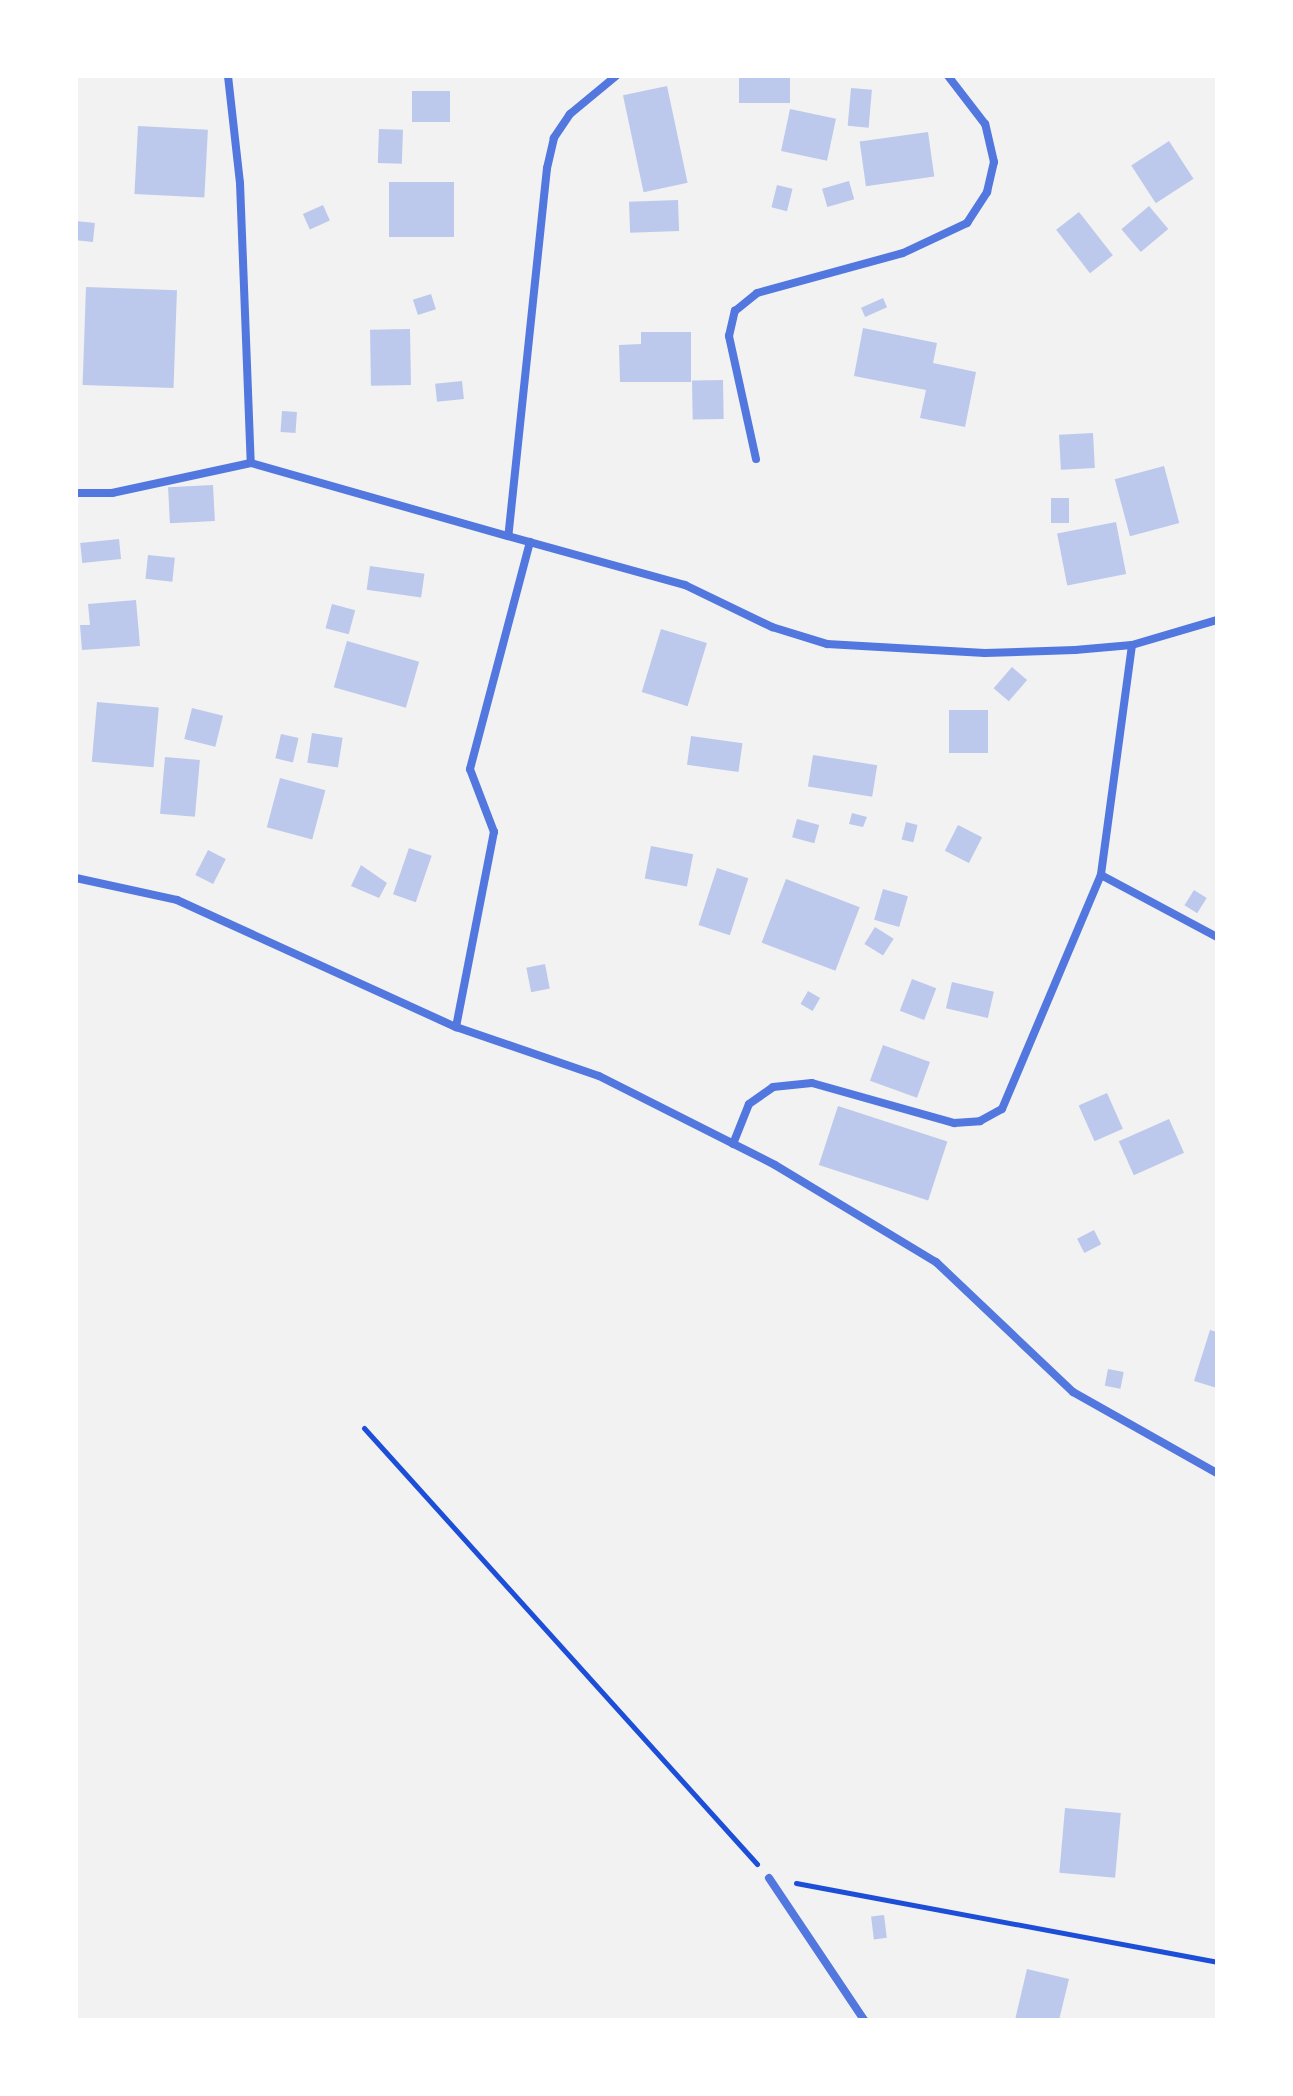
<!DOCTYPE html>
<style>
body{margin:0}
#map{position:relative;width:1293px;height:2096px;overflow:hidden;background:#f2f2f2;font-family:Jost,sans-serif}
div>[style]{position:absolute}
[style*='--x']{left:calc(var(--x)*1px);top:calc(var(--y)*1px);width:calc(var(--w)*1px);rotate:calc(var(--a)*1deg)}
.building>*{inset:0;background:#bdc9ec;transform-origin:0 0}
.path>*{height:5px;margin:-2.5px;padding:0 2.5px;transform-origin:2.5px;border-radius:2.5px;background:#1d4ed8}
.minor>*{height:8px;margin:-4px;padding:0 4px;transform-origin:4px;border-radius:4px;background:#5277de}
span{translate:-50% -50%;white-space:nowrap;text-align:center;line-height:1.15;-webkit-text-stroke:6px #fff;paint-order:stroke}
.frame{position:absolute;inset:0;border:78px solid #fff;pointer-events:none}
</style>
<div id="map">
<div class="building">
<div style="left:739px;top:76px;width:51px;height:27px"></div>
<div style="left:667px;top:86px;width:99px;height:45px;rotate:78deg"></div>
<div style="left:851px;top:88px;width:21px;height:38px;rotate:5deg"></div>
<div style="left:450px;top:91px;width:31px;height:38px;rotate:90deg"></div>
<div style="left:790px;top:109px;width:47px;height:43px;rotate:12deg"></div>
<div style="left:138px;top:126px;width:70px;height:68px;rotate:3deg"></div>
<div style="left:379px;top:129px;width:24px;height:34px;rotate:2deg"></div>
<div style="left:928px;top:132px;width:45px;height:69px;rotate:82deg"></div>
<div style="left:1169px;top:141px;width:45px;height:45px;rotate:57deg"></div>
<div style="left:849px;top:181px;width:19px;height:28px;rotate:74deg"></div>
<div style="left:389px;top:182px;width:65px;height:55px"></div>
<div style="left:777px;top:185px;width:16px;height:23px;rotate:14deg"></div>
<div style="left:678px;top:200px;width:31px;height:49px;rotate:88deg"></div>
<div style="left:323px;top:205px;width:17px;height:22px;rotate:66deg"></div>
<div style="left:1149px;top:206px;width:30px;height:36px;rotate:50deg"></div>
<div style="left:1079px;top:212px;width:55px;height:29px;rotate:52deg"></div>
<div style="left:76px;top:221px;width:19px;height:19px;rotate:6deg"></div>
<div style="left:86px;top:287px;width:91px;height:98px;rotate:2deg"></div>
<div style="left:431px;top:294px;width:16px;height:19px;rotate:72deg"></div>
<div style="left:883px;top:298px;width:10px;height:24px;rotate:66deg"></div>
<div style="clip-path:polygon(863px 328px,937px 343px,933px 363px,976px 372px,965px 427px,920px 418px,926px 390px,854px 376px)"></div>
<div style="left:410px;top:329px;width:56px;height:40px;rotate:89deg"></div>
<div style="clip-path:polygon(641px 332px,691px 332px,691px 382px,620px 382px,619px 345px,641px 344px)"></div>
<div style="left:723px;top:380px;width:39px;height:31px;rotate:89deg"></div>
<div style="left:462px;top:381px;width:18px;height:27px;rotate:84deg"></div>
<div style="left:282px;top:411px;width:15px;height:21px;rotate:4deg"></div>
<div style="left:1093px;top:433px;width:35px;height:34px;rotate:87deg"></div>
<div style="left:1164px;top:466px;width:59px;height:51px;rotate:75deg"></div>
<div style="left:213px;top:485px;width:36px;height:45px;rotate:87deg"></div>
<div style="left:1069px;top:498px;width:25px;height:18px;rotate:90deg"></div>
<div style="left:1116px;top:522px;width:53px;height:60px;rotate:79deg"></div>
<div style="left:119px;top:539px;width:20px;height:39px;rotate:84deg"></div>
<div style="left:148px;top:555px;width:27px;height:24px;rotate:6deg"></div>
<div style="left:370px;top:566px;width:55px;height:24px;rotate:8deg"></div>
<div style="clip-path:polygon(136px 600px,140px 646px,82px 650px,80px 625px,90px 625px,88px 604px)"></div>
<div style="left:332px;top:604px;width:24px;height:25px;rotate:15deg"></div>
<div style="left:661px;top:629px;width:48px;height:66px;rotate:17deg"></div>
<div style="left:347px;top:641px;width:75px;height:48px;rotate:16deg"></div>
<div style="left:1012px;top:667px;width:20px;height:28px;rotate:41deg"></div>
<div style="left:97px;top:702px;width:62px;height:60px;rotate:5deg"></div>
<div style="left:192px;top:708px;width:32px;height:32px;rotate:14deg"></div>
<div style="left:949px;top:710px;width:39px;height:43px"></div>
<div style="left:312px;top:733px;width:31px;height:30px;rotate:9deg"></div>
<div style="left:281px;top:734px;width:18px;height:25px;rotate:13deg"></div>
<div style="left:691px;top:736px;width:52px;height:29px;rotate:8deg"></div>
<div style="left:813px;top:755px;width:65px;height:32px;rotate:9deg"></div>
<div style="left:165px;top:757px;width:35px;height:57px;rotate:5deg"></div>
<div style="left:280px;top:778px;width:47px;height:51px;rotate:15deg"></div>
<div style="clip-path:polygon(852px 813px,867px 817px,863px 827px,849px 824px)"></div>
<div style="left:797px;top:819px;width:23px;height:19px;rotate:15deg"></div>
<div style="left:906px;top:822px;width:12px;height:18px;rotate:14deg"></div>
<div style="left:958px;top:825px;width:27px;height:29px;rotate:27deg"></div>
<div style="left:651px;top:846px;width:43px;height:33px;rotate:11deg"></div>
<div style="left:409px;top:848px;width:24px;height:49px;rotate:19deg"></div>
<div style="left:208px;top:850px;width:20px;height:28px;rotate:27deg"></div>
<div style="clip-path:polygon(361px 865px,387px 883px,379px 898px,351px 886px)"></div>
<div style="left:717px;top:868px;width:33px;height:60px;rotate:18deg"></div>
<div style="left:786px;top:879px;width:79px;height:68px;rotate:21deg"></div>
<div style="left:883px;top:889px;width:26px;height:32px;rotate:16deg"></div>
<div style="left:1194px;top:890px;width:15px;height:18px;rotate:32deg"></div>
<div style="left:875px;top:927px;width:22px;height:20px;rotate:32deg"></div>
<div style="left:545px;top:964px;width:25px;height:19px;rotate:79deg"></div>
<div style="left:912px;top:979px;width:26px;height:34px;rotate:21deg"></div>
<div style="left:952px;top:982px;width:43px;height:27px;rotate:13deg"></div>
<div style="left:808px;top:991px;width:14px;height:15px;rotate:30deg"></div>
<div style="left:883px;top:1045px;width:50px;height:38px;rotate:20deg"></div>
<div style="left:1107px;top:1093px;width:39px;height:31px;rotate:66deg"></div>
<div style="left:838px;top:1106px;width:115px;height:62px;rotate:18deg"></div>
<div style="left:1169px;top:1119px;width:37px;height:55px;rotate:66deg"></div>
<div style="left:1094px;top:1230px;width:16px;height:19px;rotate:63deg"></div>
<div style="clip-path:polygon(1210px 1330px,1217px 1332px,1217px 1388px,1194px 1381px)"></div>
<div style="left:1108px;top:1369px;width:16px;height:17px;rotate:11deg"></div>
<div style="left:1065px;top:1808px;width:56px;height:65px;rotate:5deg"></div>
<div style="left:884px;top:1915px;width:23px;height:13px;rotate:83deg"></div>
<div style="clip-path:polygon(1027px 1969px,1069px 1979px,1059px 2020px,1015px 2020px)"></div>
</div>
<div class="path">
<div style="--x:364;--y:1428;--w:587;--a:47.97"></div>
<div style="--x:796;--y:1883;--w:428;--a:10.6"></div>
</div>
<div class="minor">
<div style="--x:228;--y:76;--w:108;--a:83.6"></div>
<div style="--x:240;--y:183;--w:280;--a:87.8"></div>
<div style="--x:616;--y:76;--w:60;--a:140.4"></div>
<div style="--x:570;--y:114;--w:29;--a:124"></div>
<div style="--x:554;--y:138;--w:31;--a:103"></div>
<div style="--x:547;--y:168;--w:370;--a:96"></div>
<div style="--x:508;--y:536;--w:184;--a:15.5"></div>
<div style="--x:685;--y:585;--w:97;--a:25.8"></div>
<div style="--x:772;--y:627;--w:58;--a:17.2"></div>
<div style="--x:827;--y:644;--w:158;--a:3.3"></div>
<div style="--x:985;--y:653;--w:90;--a:-1.9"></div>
<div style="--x:1075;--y:650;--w:57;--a:-5"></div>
<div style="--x:1132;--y:645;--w:89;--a:-16.4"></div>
<div style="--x:756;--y:459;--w:126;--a:-102.4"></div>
<div style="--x:729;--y:336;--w:26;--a:-77"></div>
<div style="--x:735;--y:311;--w:28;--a:-39"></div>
<div style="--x:757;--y:293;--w:151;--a:-15.3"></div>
<div style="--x:903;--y:253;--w:71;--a:-25.1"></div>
<div style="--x:967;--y:223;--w:37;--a:-57"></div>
<div style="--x:987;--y:192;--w:31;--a:-77"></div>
<div style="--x:994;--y:162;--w:39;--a:-103"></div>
<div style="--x:985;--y:124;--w:61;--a:-127.6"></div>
<div style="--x:76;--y:493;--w:36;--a:0"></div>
<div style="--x:112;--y:493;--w:142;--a:-12.2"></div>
<div style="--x:251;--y:463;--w:267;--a:15.9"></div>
<div style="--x:1132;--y:645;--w:232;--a:97.7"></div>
<div style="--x:1101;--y:875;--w:132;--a:28.1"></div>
<div style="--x:76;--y:878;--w:103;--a:12.3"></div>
<div style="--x:177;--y:900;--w:307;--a:24.5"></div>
<div style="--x:456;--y:1027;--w:151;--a:18.9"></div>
<div style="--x:599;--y:1076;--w:197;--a:26.8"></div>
<div style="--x:775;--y:1165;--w:188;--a:31.1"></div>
<div style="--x:936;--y:1262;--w:189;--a:43.5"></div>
<div style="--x:1073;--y:1392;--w:165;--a:29.4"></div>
<div style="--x:456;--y:1027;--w:199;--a:-79"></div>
<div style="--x:494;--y:832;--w:67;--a:-110.9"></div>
<div style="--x:470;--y:769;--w:235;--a:-75.2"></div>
<div style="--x:733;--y:1144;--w:43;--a:-68.2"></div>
<div style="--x:749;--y:1104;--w:29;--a:-35"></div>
<div style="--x:773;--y:1087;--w:39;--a:-6"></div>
<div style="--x:812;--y:1083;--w:148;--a:15.7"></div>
<div style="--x:954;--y:1123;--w:26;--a:-4"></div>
<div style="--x:980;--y:1121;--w:25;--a:-29"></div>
<div style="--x:1002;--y:1109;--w:254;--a:-67.1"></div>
<div style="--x:769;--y:1878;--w:171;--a:56.2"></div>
</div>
<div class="frame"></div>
</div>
